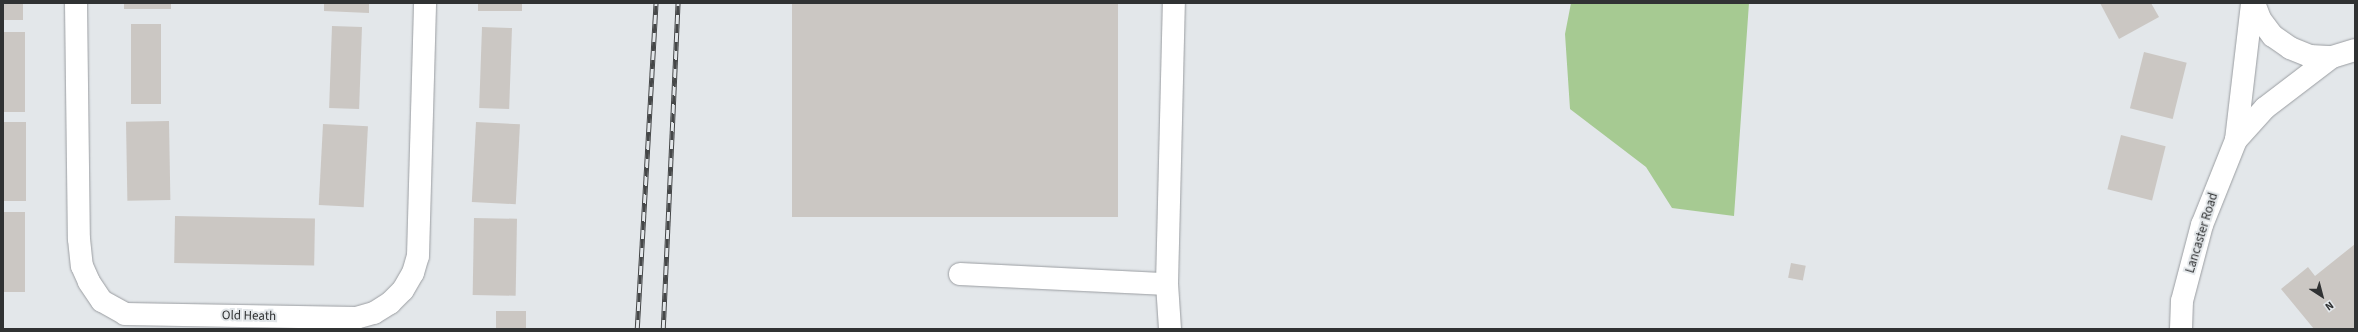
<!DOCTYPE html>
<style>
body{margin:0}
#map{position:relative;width:2358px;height:332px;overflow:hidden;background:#e3e7ea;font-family:"Source Sans 3",sans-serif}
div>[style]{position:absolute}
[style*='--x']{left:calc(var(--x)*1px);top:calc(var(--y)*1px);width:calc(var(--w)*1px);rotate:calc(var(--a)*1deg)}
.green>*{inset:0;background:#a6ca92}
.building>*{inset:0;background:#cbc7c3;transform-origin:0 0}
.roads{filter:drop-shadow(0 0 1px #9a9da1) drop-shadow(0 0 1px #9a9da1)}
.minor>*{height:22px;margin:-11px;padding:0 11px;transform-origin:11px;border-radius:11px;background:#fff}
.rail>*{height:4.5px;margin-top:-2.25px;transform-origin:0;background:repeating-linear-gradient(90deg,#e3e7ea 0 9px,#454748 0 18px);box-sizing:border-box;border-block:1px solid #454748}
span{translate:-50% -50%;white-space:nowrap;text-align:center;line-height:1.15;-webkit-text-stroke:4px #e3e7ea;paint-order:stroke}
.street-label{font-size:13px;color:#303233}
.frame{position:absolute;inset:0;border:4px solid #303233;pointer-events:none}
.north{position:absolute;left:2302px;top:276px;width:40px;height:40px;-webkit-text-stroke:3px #e3e7ea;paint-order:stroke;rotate:144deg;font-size:11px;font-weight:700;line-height:16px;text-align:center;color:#303233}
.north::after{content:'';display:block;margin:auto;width:14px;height:18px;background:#303233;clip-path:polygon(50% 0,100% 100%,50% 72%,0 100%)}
</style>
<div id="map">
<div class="green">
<div style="clip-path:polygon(1571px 3px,1749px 3px,1734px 216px,1672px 208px,1646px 167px,1570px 109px,1565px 34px)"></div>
</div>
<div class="building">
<div style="left:3px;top:3px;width:20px;height:17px"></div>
<div style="left:124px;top:3px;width:47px;height:6px"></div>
<div style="clip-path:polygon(324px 3px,369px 3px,369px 13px,324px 11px)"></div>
<div style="left:478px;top:3px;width:44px;height:8px"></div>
<div style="left:792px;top:3px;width:326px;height:214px"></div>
<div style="clip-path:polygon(2100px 3px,2151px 3px,2159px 17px,2119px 39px)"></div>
<div style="left:131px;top:24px;width:30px;height:80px"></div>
<div style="left:332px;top:26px;width:30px;height:82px;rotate:2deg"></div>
<div style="left:482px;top:27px;width:30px;height:81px;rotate:2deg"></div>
<div style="left:3px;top:32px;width:22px;height:80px"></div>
<div style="left:2144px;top:52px;width:44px;height:58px;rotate:14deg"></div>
<div style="left:169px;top:121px;width:79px;height:43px;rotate:89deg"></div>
<div style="left:3px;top:122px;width:23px;height:79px"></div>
<div style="left:476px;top:122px;width:44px;height:80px;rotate:3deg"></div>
<div style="left:323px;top:124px;width:45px;height:81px;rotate:3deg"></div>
<div style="left:2121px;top:135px;width:46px;height:56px;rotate:14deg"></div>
<div style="left:25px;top:212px;width:80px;height:22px;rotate:90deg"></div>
<div style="left:175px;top:216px;width:140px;height:47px;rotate:1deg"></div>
<div style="left:474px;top:218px;width:43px;height:77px;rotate:1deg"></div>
<div style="clip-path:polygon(2355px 244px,2355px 329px,2314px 329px,2281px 289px,2308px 267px,2315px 276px)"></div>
<div style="left:1791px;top:263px;width:15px;height:15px;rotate:11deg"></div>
<div style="left:496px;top:311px;width:30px;height:18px"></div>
</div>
<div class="roads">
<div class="minor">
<div style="--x:76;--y:3;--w:236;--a:89.3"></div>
<div style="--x:79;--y:239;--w:27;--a:84"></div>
<div style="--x:82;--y:266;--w:17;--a:66"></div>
<div style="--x:89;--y:282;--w:23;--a:56"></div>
<div style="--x:102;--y:301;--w:26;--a:29"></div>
<div style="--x:125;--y:314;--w:231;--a:1"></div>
<div style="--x:356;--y:318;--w:19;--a:-16"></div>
<div style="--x:374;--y:313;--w:19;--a:-32"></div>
<div style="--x:390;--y:303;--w:18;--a:-45"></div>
<div style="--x:403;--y:290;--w:20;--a:-60"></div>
<div style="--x:413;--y:273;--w:18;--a:-74"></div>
<div style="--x:418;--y:256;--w:253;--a:-88.4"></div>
<div style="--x:2254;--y:3;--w:17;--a:69"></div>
<div style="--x:2260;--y:19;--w:21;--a:53"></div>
<div style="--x:2273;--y:36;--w:21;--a:35"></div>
<div style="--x:2290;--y:48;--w:22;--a:22"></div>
<div style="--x:2310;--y:56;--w:22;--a:3"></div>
<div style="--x:2332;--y:57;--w:24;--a:-17"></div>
<div style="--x:2236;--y:140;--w:43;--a:-47.8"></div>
<div style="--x:2265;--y:108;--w:84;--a:-37.3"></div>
<div style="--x:960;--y:274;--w:207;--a:2.8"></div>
<div style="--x:1170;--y:329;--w:45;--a:-93.8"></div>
<div style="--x:1167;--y:284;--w:281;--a:-88.6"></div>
<div style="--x:2181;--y:329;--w:28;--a:-88"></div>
<div style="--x:2182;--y:301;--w:79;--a:-75.3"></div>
<div style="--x:2202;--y:225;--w:92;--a:-68.2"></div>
<div style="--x:2236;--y:140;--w:138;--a:-83.3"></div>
</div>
</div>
<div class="rail">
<div style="--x:637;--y:329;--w:327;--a:-86.7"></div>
<div style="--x:663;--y:329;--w:326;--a:-87.4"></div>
</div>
<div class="street-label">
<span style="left:2202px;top:233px;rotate:-73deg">Lancaster Road</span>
<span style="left:249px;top:316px;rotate:1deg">Old Heath</span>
</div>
<div class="frame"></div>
<div class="north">N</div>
</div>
